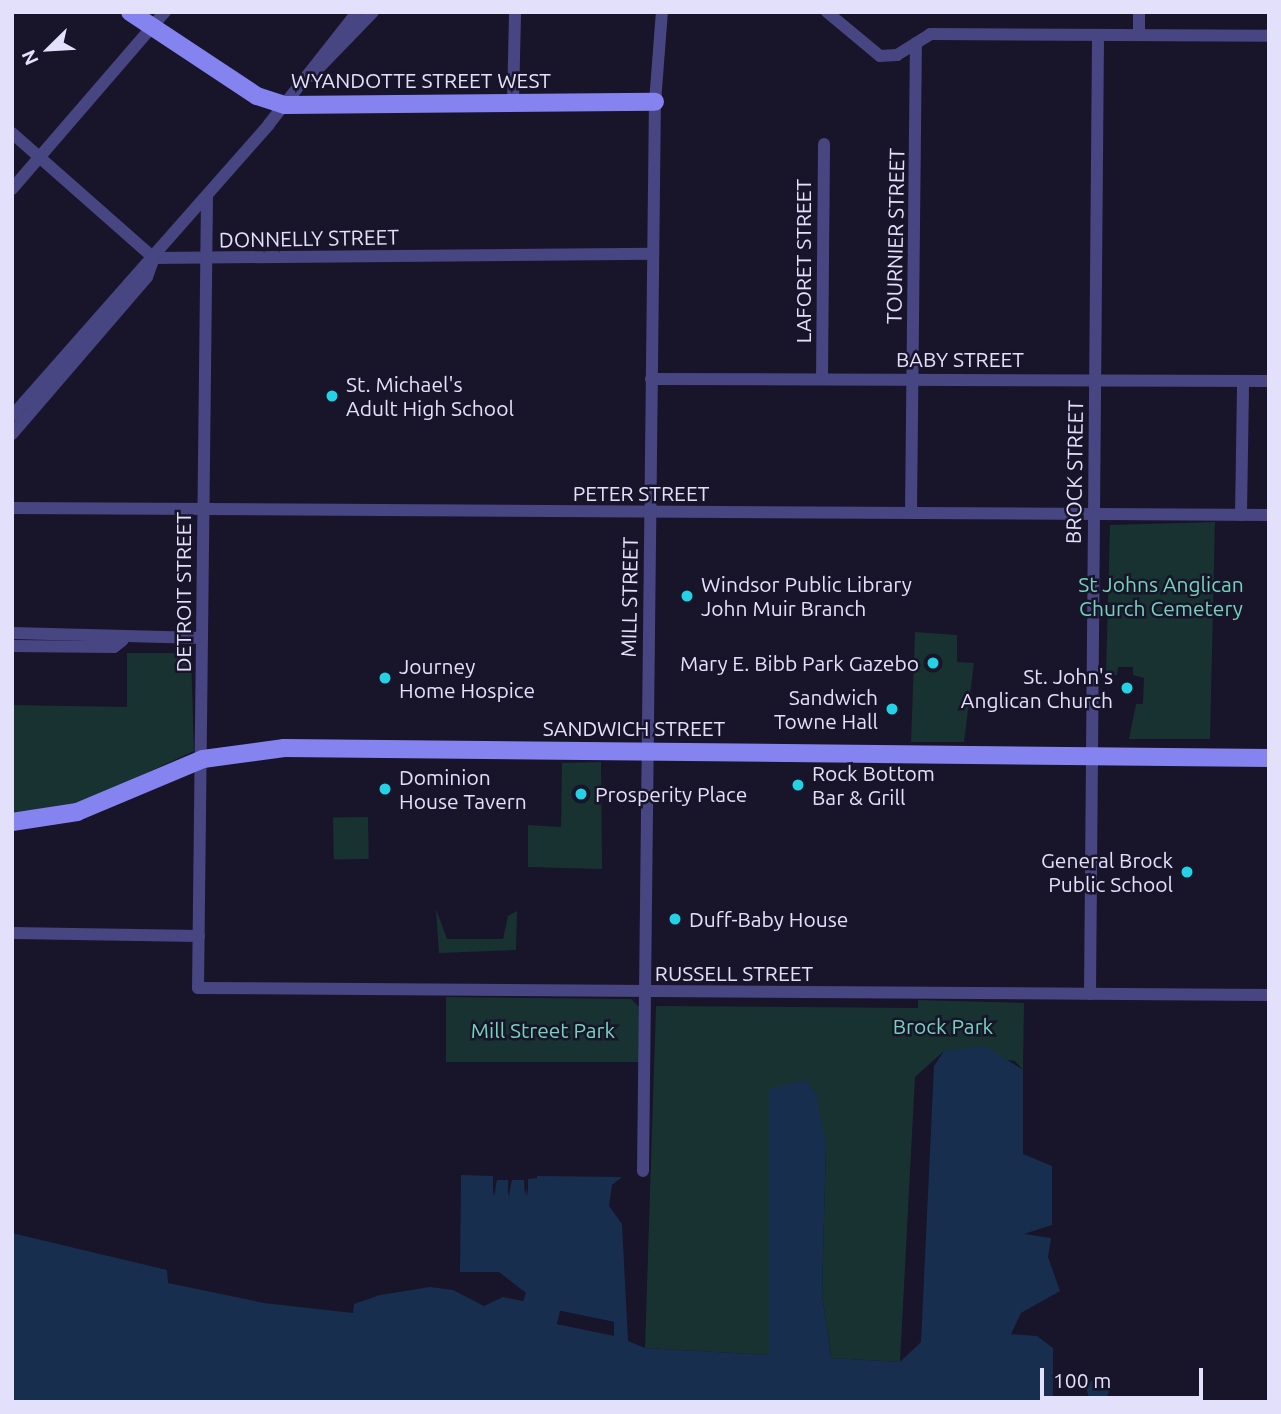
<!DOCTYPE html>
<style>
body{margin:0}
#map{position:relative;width:1281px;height:1414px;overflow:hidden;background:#181429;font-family:Ubuntu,sans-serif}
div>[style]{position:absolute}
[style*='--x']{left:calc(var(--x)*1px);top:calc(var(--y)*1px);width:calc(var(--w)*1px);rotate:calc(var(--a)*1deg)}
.green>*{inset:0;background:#183231;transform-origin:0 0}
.water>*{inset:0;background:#182e4e}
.round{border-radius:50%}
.pier>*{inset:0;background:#181429}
.minor>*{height:12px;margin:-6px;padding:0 6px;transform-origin:6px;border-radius:6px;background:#474582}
.secondary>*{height:18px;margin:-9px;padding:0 9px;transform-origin:9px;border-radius:9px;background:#8583f0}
.dots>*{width:19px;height:19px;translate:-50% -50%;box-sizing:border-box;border:4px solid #181429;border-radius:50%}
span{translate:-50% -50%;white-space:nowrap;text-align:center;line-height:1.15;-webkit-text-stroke:5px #181429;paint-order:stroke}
.street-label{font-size:21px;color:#e3e0fb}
.poi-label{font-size:21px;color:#e3e0fb}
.left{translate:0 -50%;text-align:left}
.right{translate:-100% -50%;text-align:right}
.park-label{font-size:21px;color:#74d4bb}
.frame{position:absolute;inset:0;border:14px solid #e3e0fb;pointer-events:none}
.north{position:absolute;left:14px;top:14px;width:70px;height:70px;-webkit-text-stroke:5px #181429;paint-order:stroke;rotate:246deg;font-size:19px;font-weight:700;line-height:28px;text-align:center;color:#e3e0fb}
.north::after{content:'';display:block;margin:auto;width:24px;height:32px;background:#e3e0fb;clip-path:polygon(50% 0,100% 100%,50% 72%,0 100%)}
.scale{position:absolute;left:1040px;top:1368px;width:163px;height:32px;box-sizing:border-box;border:4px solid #e3e0fb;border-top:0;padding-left:9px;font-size:21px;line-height:24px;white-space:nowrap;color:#e3e0fb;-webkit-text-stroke:5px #181429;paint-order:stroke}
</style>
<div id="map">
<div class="green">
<div style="clip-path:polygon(1215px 522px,1210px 739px,1129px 739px,1136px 704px,1143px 704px,1144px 678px,1133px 675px,1133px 667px,1118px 667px,1117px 675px,1106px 675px,1110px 525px)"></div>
<div style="clip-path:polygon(915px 632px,957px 635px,957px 662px,974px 663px,964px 742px,911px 742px)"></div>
<div style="clip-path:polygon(127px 653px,191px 653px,194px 751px,81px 803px,12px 814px,12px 705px,127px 707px)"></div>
<div style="clip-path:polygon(601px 762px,602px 869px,528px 867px,528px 825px,561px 827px,562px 763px)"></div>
<div style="left:368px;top:817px;width:42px;height:35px;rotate:89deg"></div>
<div style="clip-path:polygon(436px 909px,447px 939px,503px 939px,508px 916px,517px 911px,516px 950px,439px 953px)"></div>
<div style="clip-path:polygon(446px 997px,631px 999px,640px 1008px,640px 1062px,446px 1062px)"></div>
<div style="clip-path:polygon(918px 1000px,1024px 1003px,1023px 1070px,1015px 1061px,944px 1051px,915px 1077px,900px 1362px,831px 1358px,822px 1294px,826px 1144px,770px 1163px,769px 1355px,645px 1348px,656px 1006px,918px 1008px)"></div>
</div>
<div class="water">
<div style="clip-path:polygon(evenodd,985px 1046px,1023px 1070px,1023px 1154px,1052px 1166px,1052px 1225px,1024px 1234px,1051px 1238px,1048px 1257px,1060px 1291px,1021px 1313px,1011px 1334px,1037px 1336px,1053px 1348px,1053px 1402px,12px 1402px,12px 1233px,167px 1270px,168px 1283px,264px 1303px,353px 1313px,354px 1304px,380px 1295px,430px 1287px,453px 1290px,484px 1306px,503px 1297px,523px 1301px,526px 1293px,499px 1272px,460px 1272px,461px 1175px,493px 1176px,495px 1196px,496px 1180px,508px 1180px,509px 1196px,511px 1180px,524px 1180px,525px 1196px,528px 1178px,537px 1176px,622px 1177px,612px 1185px,609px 1206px,622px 1224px,628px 1341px,645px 1348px,769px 1355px,769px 1089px,805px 1080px,816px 1093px,826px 1144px,822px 1294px,831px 1358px,900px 1362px,921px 1342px,934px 1066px,944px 1051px,985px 1046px,561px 1311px,614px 1322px,614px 1335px,557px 1324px,561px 1311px)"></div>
<div class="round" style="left:1087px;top:1379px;width:22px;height:22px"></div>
</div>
<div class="pier">
<div style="clip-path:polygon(493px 1176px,537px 1176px,537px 1178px,528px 1179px,528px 1196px,524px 1180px,512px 1180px,508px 1196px,508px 1180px,497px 1180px,493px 1196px)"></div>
<div style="clip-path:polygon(evenodd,560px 1311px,614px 1322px,614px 1336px,557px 1324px,560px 1311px,562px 1315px,611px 1325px,611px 1332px,560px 1321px,562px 1315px)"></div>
</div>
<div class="minor">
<div style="--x:827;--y:12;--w:69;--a:39.7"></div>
<div style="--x:880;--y:56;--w:17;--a:-3"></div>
<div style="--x:897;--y:55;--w:39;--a:-32"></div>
<div style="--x:930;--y:34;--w:339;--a:0.3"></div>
<div style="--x:1139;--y:35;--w:23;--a:-90"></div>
<div style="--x:311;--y:76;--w:89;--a:-45.9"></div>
<div style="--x:513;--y:103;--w:91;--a:-88.7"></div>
<div style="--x:12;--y:133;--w:189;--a:41.4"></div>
<div style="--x:154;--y:258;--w:499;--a:-0.5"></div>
<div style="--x:12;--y:189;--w:234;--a:-49.2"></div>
<div style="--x:207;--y:196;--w:792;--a:90.65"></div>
<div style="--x:198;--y:988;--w:1071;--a:0.37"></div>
<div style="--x:822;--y:378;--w:234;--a:-89.5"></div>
<div style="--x:651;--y:379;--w:618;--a:0.19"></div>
<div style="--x:12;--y:416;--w:389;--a:-48.6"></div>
<div style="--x:269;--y:124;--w:142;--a:-51.8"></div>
<div style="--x:12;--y:434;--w:207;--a:-49.3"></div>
<div style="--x:147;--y:277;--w:20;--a:-70"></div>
<div style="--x:12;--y:508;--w:1257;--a:0.32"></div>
<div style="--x:911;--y:513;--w:470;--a:-89.4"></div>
<div style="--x:1241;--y:515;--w:134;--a:-89.1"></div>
<div style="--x:12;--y:633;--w:190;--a:1.5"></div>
<div style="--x:12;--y:646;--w:102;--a:0.6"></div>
<div style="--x:114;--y:647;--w:11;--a:-38"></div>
<div style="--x:12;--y:933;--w:187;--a:0.9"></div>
<div style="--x:1090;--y:994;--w:959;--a:-89.52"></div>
<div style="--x:643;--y:1171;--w:1069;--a:-89.36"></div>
<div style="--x:655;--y:102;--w:90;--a:-85.6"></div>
</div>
<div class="secondary">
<div style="--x:130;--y:12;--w:152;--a:33.5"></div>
<div style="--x:257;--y:96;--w:29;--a:18"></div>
<div style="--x:285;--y:105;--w:370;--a:-0.5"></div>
<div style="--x:12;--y:822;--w:66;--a:-8.7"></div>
<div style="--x:77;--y:812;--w:137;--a:-22.8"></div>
<div style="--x:203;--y:759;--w:82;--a:-7.7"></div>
<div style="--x:284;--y:748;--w:985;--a:0.58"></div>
</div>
<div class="dots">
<div style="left:332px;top:396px;background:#23d2e4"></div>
<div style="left:687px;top:596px;background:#23d2e4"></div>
<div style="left:933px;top:663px;background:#23d2e4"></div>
<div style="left:385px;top:678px;background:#23d2e4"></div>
<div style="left:1127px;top:688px;background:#23d2e4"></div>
<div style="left:892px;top:709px;background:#23d2e4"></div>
<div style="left:798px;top:785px;background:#23d2e4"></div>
<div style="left:385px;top:789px;background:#23d2e4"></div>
<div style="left:581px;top:794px;background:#23d2e4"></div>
<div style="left:1187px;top:872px;background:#23d2e4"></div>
<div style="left:675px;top:919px;background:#23d2e4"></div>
</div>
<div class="street-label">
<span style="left:421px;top:80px">WYANDOTTE STREET WEST</span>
<span style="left:895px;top:236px;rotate:-89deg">TOURNIER STREET</span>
<span style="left:309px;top:238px;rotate:-1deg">DONNELLY STREET</span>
<span style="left:803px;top:261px;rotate:-90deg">LAFORET STREET</span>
<span style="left:960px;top:359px">BABY STREET</span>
<span style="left:1074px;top:472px;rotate:-89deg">BROCK STREET</span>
<span style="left:641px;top:493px">PETER STREET</span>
<span style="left:183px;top:592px;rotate:-90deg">DETROIT STREET</span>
<span style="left:629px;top:597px;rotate:-89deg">MILL STREET</span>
<span style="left:634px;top:728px">SANDWICH STREET</span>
<span style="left:734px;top:973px">RUSSELL STREET</span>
</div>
<div class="poi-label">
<span class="left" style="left:346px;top:396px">St. Michael's<br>Adult High School</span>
<span class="left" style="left:701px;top:596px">Windsor Public Library<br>John Muir Branch</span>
<span class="right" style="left:919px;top:663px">Mary E. Bibb Park Gazebo</span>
<span class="left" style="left:399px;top:678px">Journey<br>Home Hospice</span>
<span class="right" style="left:1113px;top:688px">St. John's<br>Anglican Church</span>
<span class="right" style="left:878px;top:709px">Sandwich<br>Towne Hall</span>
<span class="left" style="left:812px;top:785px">Rock Bottom<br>Bar &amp; Grill</span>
<span class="left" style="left:399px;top:789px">Dominion<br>House Tavern</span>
<span class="left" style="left:595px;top:794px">Prosperity Place</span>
<span class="right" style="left:1173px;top:872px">General Brock<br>Public School</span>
<span class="left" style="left:689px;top:919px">Duff-Baby House</span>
</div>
<div class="park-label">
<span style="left:1161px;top:596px">St Johns Anglican<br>Church Cemetery</span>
<span style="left:943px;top:1026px">Brock Park</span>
<span style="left:543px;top:1030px">Mill Street Park</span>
</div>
<div class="frame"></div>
<div class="north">N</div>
<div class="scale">100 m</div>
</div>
